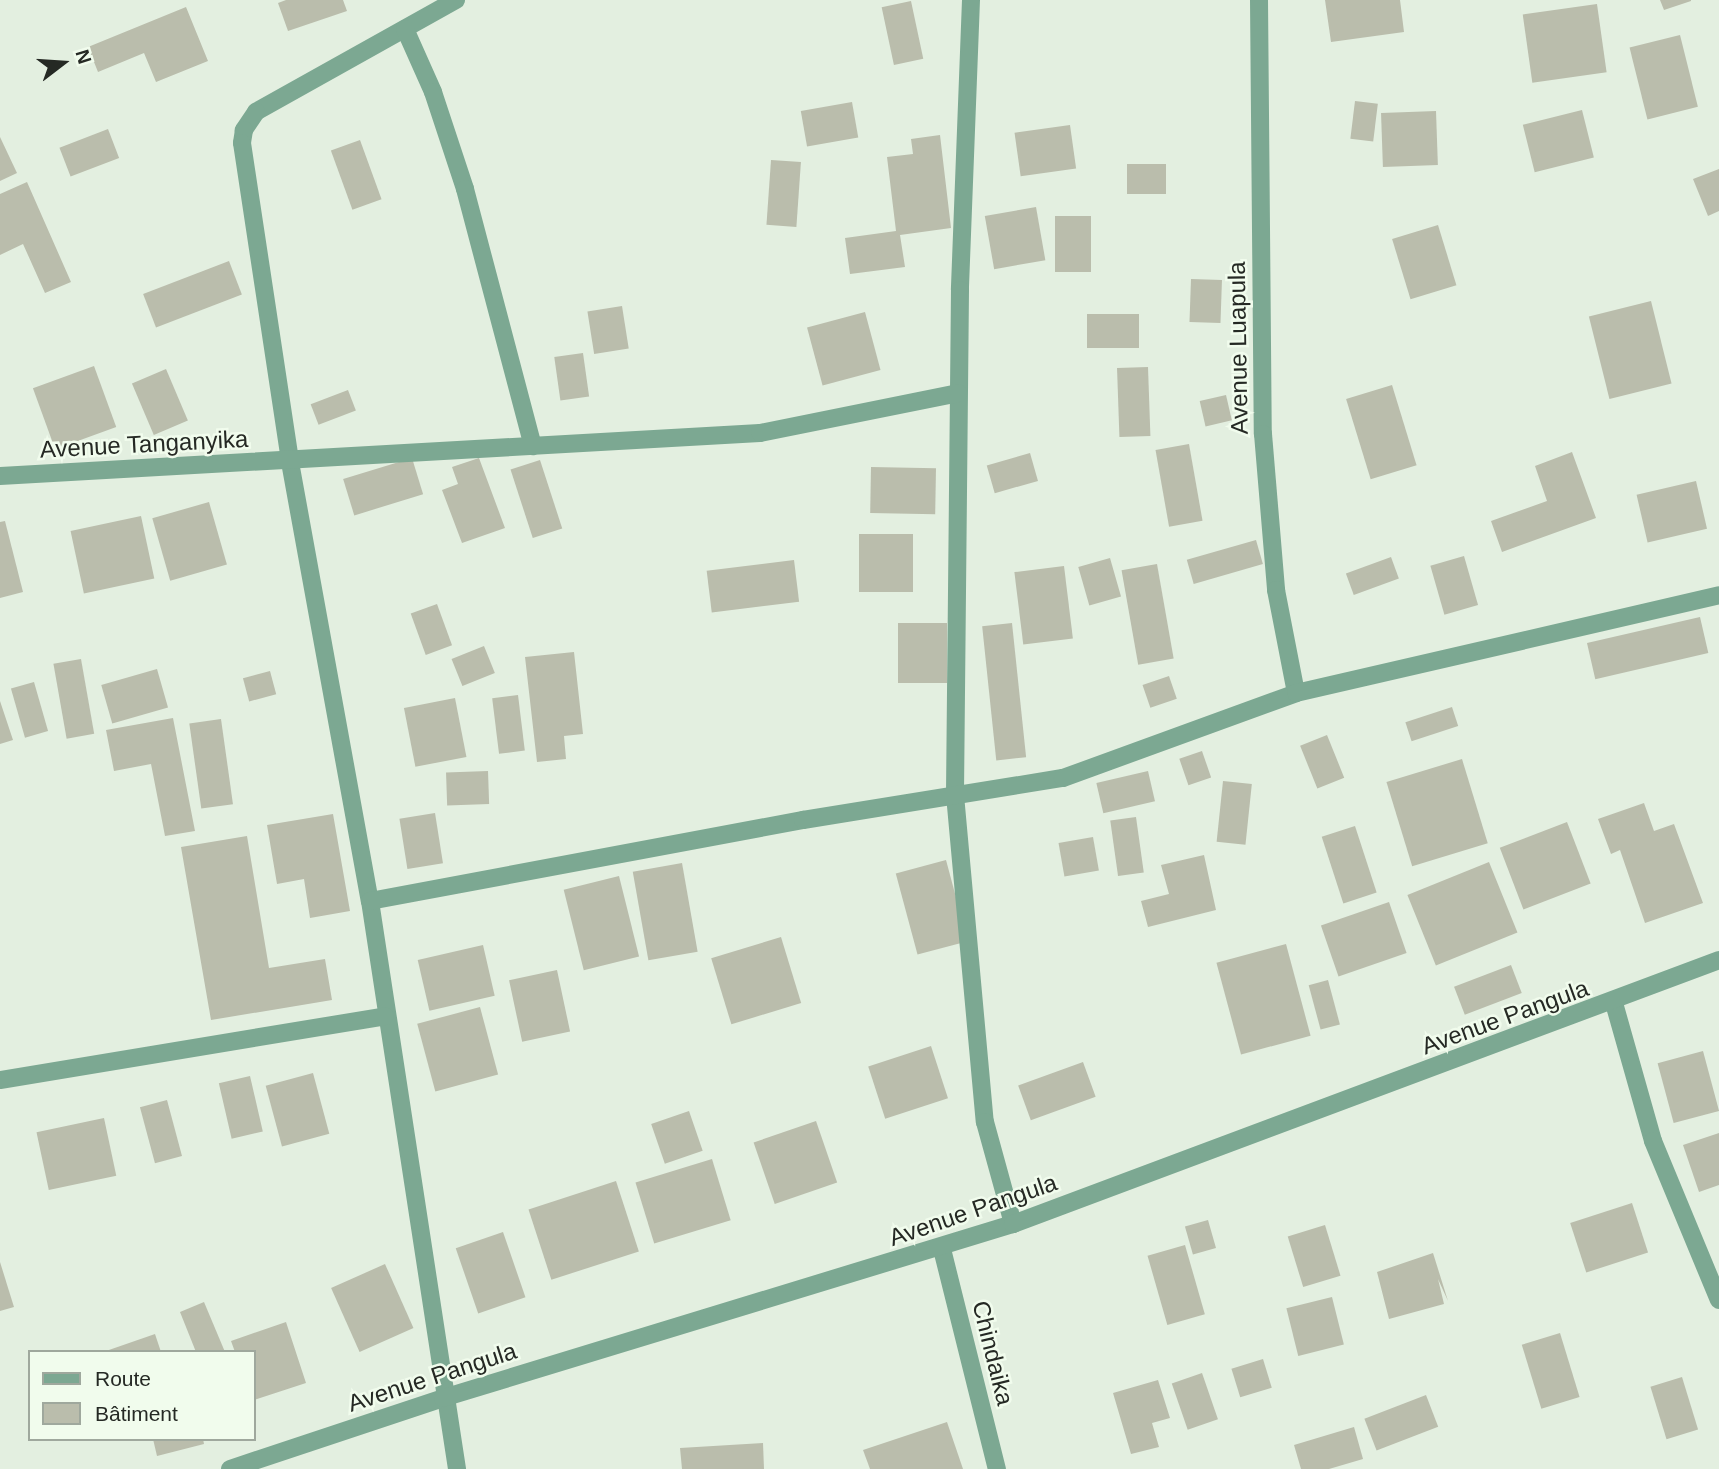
<!DOCTYPE html>
<meta charset="utf-8">
<style>
body{margin:0}
#map{position:relative;width:1719px;height:1469px;overflow:hidden;background:#e3efe0;font-family:Arial,sans-serif}
div>[style]{position:absolute}
[style*='--x']{left:calc(var(--x)*1px);top:calc(var(--y)*1px);width:calc(var(--w)*1px);rotate:calc(var(--a)*1deg)}
.building>*{inset:0;background:#babdac;transform-origin:0 0}
.minor>*{height:18px;margin:-9px;padding:0 9px;transform-origin:9px;border-radius:9px;background:#7ca892}
span{translate:-50% -50%;white-space:nowrap;text-align:center;line-height:1.15;-webkit-text-stroke:5px #f1fced;paint-order:stroke}
.street-label{font-size:24px;color:#252924}
.legend{position:absolute;left:28px;top:1350px;width:228px;height:91px;box-sizing:border-box;background:#f1fced;border:2px solid #9fa89d;margin:0;padding:9px 12px;list-style:none;font-size:21px;color:#252924}
.legend li{display:flex;align-items:center;gap:14px;height:35px}
.legend b{width:35px;border:2px solid #9fa89d}
.north{position:absolute;left:28px;top:28px;width:70px;height:70px;-webkit-text-stroke:5px #f1fced;paint-order:stroke;rotate:73deg;font-size:19px;font-weight:700;line-height:28px;text-align:center;color:#252924}
.north::after{content:'';display:block;margin:auto;width:24px;height:32px;background:#252924;clip-path:polygon(50% 0,100% 100%,50% 72%,0 100%)}
</style>
<div id="map">
<div class="building">
<div style="clip-path:polygon(286px 0,343px 0,347px 11px,288px 31px,278px 3px)"></div>
<div style="clip-path:polygon(1325px 0,1400px 0,1404px 32px,1331px 42px)"></div>
<div style="clip-path:polygon(1660px 0,1691px 0,1691px 1px,1664px 10px)"></div>
<div style="left:911px;top:1px;width:59px;height:30px;rotate:78deg"></div>
<div style="left:1597px;top:4px;width:69px;height:75px;rotate:82deg"></div>
<div style="clip-path:polygon(186px 7px,208px 61px,156px 82px,144px 53px,98px 72px,88px 47px)"></div>
<div style="left:1680px;top:35px;width:74px;height:52px;rotate:76deg"></div>
<div style="left:1355px;top:101px;width:23px;height:38px;rotate:7deg"></div>
<div style="left:852px;top:102px;width:36px;height:52px;rotate:80deg"></div>
<div style="left:1582px;top:110px;width:49px;height:61px;rotate:76deg"></div>
<div style="left:1436px;top:111px;width:54px;height:55px;rotate:88deg"></div>
<div style="left:1070px;top:125px;width:44px;height:56px;rotate:82deg"></div>
<div style="left:108px;top:129px;width:31px;height:52px;rotate:69deg"></div>
<div style="clip-path:polygon(940px 135px,951px 228px,900px 235px,905px 267px,850px 274px,845px 238px,896px 231px,887px 157px,913px 154px,911px 139px)"></div>
<div style="clip-path:polygon(0 137px,17px 173px,0 181px)"></div>
<div style="left:360px;top:140px;width:63px;height:31px;rotate:70deg"></div>
<div style="left:771px;top:160px;width:30px;height:65px;rotate:4deg"></div>
<div style="left:1127px;top:164px;width:39px;height:30px"></div>
<div style="clip-path:polygon(1719px 169px,1719px 211px,1708px 216px,1693px 179px)"></div>
<div style="clip-path:polygon(27px 182px,71px 282px,45px 293px,23px 244px,0 255px,0 194px)"></div>
<div style="left:1036px;top:207px;width:54px;height:52px;rotate:80deg"></div>
<div style="left:1055px;top:216px;width:36px;height:56px"></div>
<div style="left:1438px;top:225px;width:63px;height:48px;rotate:73deg"></div>
<div style="left:229px;top:261px;width:36px;height:92px;rotate:69deg"></div>
<div style="left:1191px;top:279px;width:31px;height:43px;rotate:2deg"></div>
<div style="left:1651px;top:301px;width:85px;height:64px;rotate:76deg"></div>
<div style="left:622px;top:306px;width:43px;height:35px;rotate:81deg"></div>
<div style="left:865px;top:312px;width:60px;height:60px;rotate:75deg"></div>
<div style="left:1087px;top:314px;width:52px;height:34px"></div>
<div style="left:583px;top:353px;width:44px;height:29px;rotate:82deg"></div>
<div style="left:94px;top:366px;width:65px;height:65px;rotate:70deg"></div>
<div style="left:1148px;top:367px;width:69px;height:31px;rotate:88deg"></div>
<div style="left:166px;top:369px;width:56px;height:37px;rotate:67deg"></div>
<div style="left:1392px;top:385px;width:84px;height:48px;rotate:73deg"></div>
<div style="left:348px;top:390px;width:22px;height:40px;rotate:69deg"></div>
<div style="left:1226px;top:395px;width:26px;height:27px;rotate:77deg"></div>
<div style="left:1189px;top:444px;width:78px;height:34px;rotate:80deg"></div>
<div style="clip-path:polygon(1572px 452px,1596px 518px,1502px 552px,1491px 521px,1547px 501px,1535px 466px)"></div>
<div style="left:1030px;top:453px;width:29px;height:45px;rotate:74deg"></div>
<div style="left:412px;top:458px;width:38px;height:72px;rotate:73deg"></div>
<div style="clip-path:polygon(479px 458px,505px 528px,462px 543px,442px 490px,458px 484px,452px 467px)"></div>
<div style="left:540px;top:460px;width:72px;height:31px;rotate:72deg"></div>
<div style="left:871px;top:467px;width:65px;height:46px;rotate:1deg"></div>
<div style="left:1696px;top:481px;width:49px;height:61px;rotate:77deg"></div>
<div style="left:209px;top:502px;width:65px;height:59px;rotate:74deg"></div>
<div style="left:141px;top:516px;width:64px;height:72px;rotate:78deg"></div>
<div style="clip-path:polygon(5px 521px,23px 592px,0 598px,0 522px)"></div>
<div style="left:859px;top:534px;width:54px;height:58px"></div>
<div style="left:1256px;top:540px;width:25px;height:72px;rotate:74deg"></div>
<div style="left:1464px;top:556px;width:51px;height:35px;rotate:74deg"></div>
<div style="left:1391px;top:557px;width:23px;height:48px;rotate:70deg"></div>
<div style="left:1110px;top:558px;width:40px;height:33px;rotate:74deg"></div>
<div style="left:794px;top:560px;width:42px;height:88px;rotate:83deg"></div>
<div style="left:1157px;top:564px;width:96px;height:36px;rotate:80deg"></div>
<div style="left:1064px;top:566px;width:73px;height:50px;rotate:83deg"></div>
<div style="left:437px;top:604px;width:44px;height:28px;rotate:70deg"></div>
<div style="left:1700px;top:617px;width:37px;height:116px;rotate:77deg"></div>
<div style="left:947px;top:623px;width:60px;height:49px;rotate:90deg"></div>
<div style="left:1012px;top:623px;width:135px;height:30px;rotate:84deg"></div>
<div style="left:484px;top:646px;width:29px;height:35px;rotate:68deg"></div>
<div style="clip-path:polygon(574px 652px,583px 734px,564px 736px,566px 759px,537px 762px,525px 657px)"></div>
<div style="left:81px;top:659px;width:76px;height:28px;rotate:80deg"></div>
<div style="left:157px;top:669px;width:40px;height:58px;rotate:74deg"></div>
<div style="left:270px;top:671px;width:24px;height:28px;rotate:75deg"></div>
<div style="left:1169px;top:676px;width:24px;height:28px;rotate:71deg"></div>
<div style="left:34px;top:682px;width:51px;height:24px;rotate:74deg"></div>
<div style="left:518px;top:695px;width:56px;height:26px;rotate:83deg"></div>
<div style="left:455px;top:698px;width:60px;height:52px;rotate:79deg"></div>
<div style="clip-path:polygon(0 701px,13px 740px,0 744px)"></div>
<div style="left:1452px;top:707px;width:20px;height:49px;rotate:72deg"></div>
<div style="clip-path:polygon(173px 718px,195px 831px,165px 836px,151px 764px,114px 771px,106px 730px)"></div>
<div style="left:221px;top:719px;width:86px;height:32px;rotate:82deg"></div>
<div style="left:1327px;top:735px;width:46px;height:29px;rotate:68deg"></div>
<div style="left:1202px;top:751px;width:28px;height:24px;rotate:71deg"></div>
<div style="left:1462px;top:759px;width:88px;height:79px;rotate:73deg"></div>
<div style="left:488px;top:771px;width:33px;height:42px;rotate:88deg"></div>
<div style="left:1148px;top:771px;width:31px;height:53px;rotate:77deg"></div>
<div style="left:1223px;top:781px;width:29px;height:61px;rotate:6deg"></div>
<div style="clip-path:polygon(1644px 803px,1654px 831px,1674px 824px,1703px 903px,1645px 923px,1620px 850px,1611px 854px,1598px 819px)"></div>
<div style="left:435px;top:813px;width:51px;height:36px;rotate:81deg"></div>
<div style="clip-path:polygon(333px 814px,350px 911px,310px 918px,304px 879px,277px 884px,267px 825px)"></div>
<div style="left:1136px;top:817px;width:56px;height:26px;rotate:82deg"></div>
<div style="left:1567px;top:822px;width:66px;height:72px;rotate:69deg"></div>
<div style="left:1355px;top:826px;width:70px;height:35px;rotate:72deg"></div>
<div style="clip-path:polygon(247px 836px,269px 968px,325px 959px,332px 1000px,211px 1020px,181px 847px)"></div>
<div style="left:1093px;top:837px;width:34px;height:35px;rotate:80deg"></div>
<div style="clip-path:polygon(1204px 855px,1216px 910px,1148px 927px,1141px 901px,1169px 894px,1161px 865px)"></div>
<div style="left:946px;top:860px;width:84px;height:52px;rotate:75deg"></div>
<div style="left:1489px;top:862px;width:76px;height:88px;rotate:68deg"></div>
<div style="left:682px;top:863px;width:90px;height:50px;rotate:80deg"></div>
<div style="left:619px;top:876px;width:83px;height:57px;rotate:76deg"></div>
<div style="left:1389px;top:902px;width:54px;height:72px;rotate:71deg"></div>
<div style="left:781px;top:937px;width:69px;height:73px;rotate:73deg"></div>
<div style="left:1286px;top:944px;width:95px;height:72px;rotate:75deg"></div>
<div style="left:483px;top:945px;width:52px;height:67px;rotate:77deg"></div>
<div style="left:1511px;top:965px;width:30px;height:61px;rotate:69deg"></div>
<div style="left:557px;top:970px;width:63px;height:49px;rotate:78deg"></div>
<div style="left:1328px;top:980px;width:46px;height:20px;rotate:75deg"></div>
<div style="left:480px;top:1007px;width:70px;height:65px;rotate:75deg"></div>
<div style="left:931px;top:1046px;width:55px;height:66px;rotate:72deg"></div>
<div style="left:1703px;top:1051px;width:62px;height:47px;rotate:75deg"></div>
<div style="left:1083px;top:1062px;width:37px;height:69px;rotate:70deg"></div>
<div style="left:313px;top:1073px;width:63px;height:49px;rotate:75deg"></div>
<div style="left:250px;top:1076px;width:57px;height:32px;rotate:77deg"></div>
<div style="left:167px;top:1100px;width:58px;height:28px;rotate:75deg"></div>
<div style="left:689px;top:1111px;width:42px;height:40px;rotate:71deg"></div>
<div style="left:104px;top:1118px;width:59px;height:69px;rotate:78deg"></div>
<div style="left:816px;top:1121px;width:65px;height:66px;rotate:71deg"></div>
<div style="clip-path:polygon(1719px 1133px,1719px 1185px,1699px 1192px,1683px 1145px)"></div>
<div style="left:712px;top:1159px;width:64px;height:80px;rotate:73deg"></div>
<div style="left:616px;top:1181px;width:74px;height:92px;rotate:72deg"></div>
<div style="left:1632px;top:1203px;width:52px;height:65px;rotate:72deg"></div>
<div style="left:1208px;top:1220px;width:29px;height:24px;rotate:74deg"></div>
<div style="left:1325px;top:1225px;width:53px;height:39px;rotate:73deg"></div>
<div style="left:503px;top:1232px;width:69px;height:50px;rotate:71deg"></div>
<div style="left:1185px;top:1245px;width:72px;height:39px;rotate:74deg"></div>
<div style="clip-path:polygon(1433px 1253px,1448px 1301px,1438px 1279px,1444px 1304px,1389px 1319px,1377px 1272px)"></div>
<div style="clip-path:polygon(0 1262px,14px 1307px,0 1311px)"></div>
<div style="left:385px;top:1264px;width:70px;height:59px;rotate:66deg"></div>
<div style="left:1332px;top:1297px;width:49px;height:47px;rotate:76deg"></div>
<div style="clip-path:polygon(204px 1302px,225px 1352px,196px 1352px,180px 1312px)"></div>
<div style="clip-path:polygon(286px 1322px,306px 1383px,254px 1400px,254px 1352px,235px 1352px,231px 1341px)"></div>
<div style="left:1560px;top:1333px;width:67px;height:40px;rotate:73deg"></div>
<div style="clip-path:polygon(155px 1334px,161px 1352px,106px 1352px,106px 1351px)"></div>
<div style="left:1263px;top:1359px;width:30px;height:33px;rotate:73deg"></div>
<div style="left:1202px;top:1373px;width:49px;height:32px;rotate:71deg"></div>
<div style="left:1682px;top:1377px;width:55px;height:33px;rotate:73deg"></div>
<div style="clip-path:polygon(1158px 1380px,1170px 1418px,1152px 1423px,1159px 1447px,1131px 1454px,1113px 1393px)"></div>
<div style="left:1426px;top:1395px;width:34px;height:66px;rotate:69deg"></div>
<div style="clip-path:polygon(947px 1422px,963px 1469px,870px 1469px,863px 1450px)"></div>
<div style="clip-path:polygon(1354px 1427px,1363px 1459px,1329px 1469px,1301px 1469px,1294px 1445px)"></div>
<div style="clip-path:polygon(153px 1439px,203px 1439px,204px 1444px,157px 1456px)"></div>
<div style="clip-path:polygon(763px 1443px,764px 1469px,682px 1469px,680px 1448px)"></div>
</div>
<div class="minor">
<div style="--x:456;--y:0;--w:229;--a:150.8"></div>
<div style="--x:256;--y:112;--w:22;--a:124"></div>
<div style="--x:244;--y:130;--w:13;--a:99"></div>
<div style="--x:242;--y:143;--w:323;--a:81.4"></div>
<div style="--x:290;--y:462;--w:446;--a:79.7"></div>
<div style="--x:370;--y:901;--w:575;--a:81.29"></div>
<div style="--x:971;--y:0;--w:290;--a:92.2"></div>
<div style="--x:960;--y:290;--w:505;--a:90.57"></div>
<div style="--x:955;--y:795;--w:328;--a:84.8"></div>
<div style="--x:985;--y:1122;--w:106;--a:74.6"></div>
<div style="--x:1259;--y:0;--w:434;--a:89.5"></div>
<div style="--x:1263;--y:434;--w:157;--a:85.2"></div>
<div style="--x:1276;--y:590;--w:105;--a:79"></div>
<div style="--x:405;--y:29;--w:69;--a:66"></div>
<div style="--x:433;--y:92;--w:102;--a:71.7"></div>
<div style="--x:465;--y:189;--w:266;--a:75.2"></div>
<div style="--x:0;--y:476;--w:761;--a:-3.24"></div>
<div style="--x:760;--y:433;--w:202;--a:-11.4"></div>
<div style="--x:370;--y:901;--w:441;--a:-10.6"></div>
<div style="--x:803;--y:820;--w:263;--a:-9.2"></div>
<div style="--x:1063;--y:778;--w:248;--a:-20"></div>
<div style="--x:1296;--y:693;--w:434;--a:-13"></div>
<div style="--x:1614;--y:1003;--w:143;--a:74.2"></div>
<div style="--x:1653;--y:1141;--w:172;--a:67.5"></div>
<div style="--x:0;--y:1080;--w:390;--a:-9.4"></div>
<div style="--x:942;--y:1249;--w:227;--a:76"></div>
<div style="--x:230;--y:1469;--w:225;--a:-18.4"></div>
<div style="--x:443;--y:1398;--w:596;--a:-16.98"></div>
<div style="--x:1013;--y:1224;--w:754;--a:-20.5"></div>
</div>
<div class="street-label">
<span style="left:1238px;top:348px;rotate:-91deg">Avenue Luapula</span>
<span style="left:144px;top:444px;rotate:-3deg">Avenue Tanganyika</span>
<span style="left:1505px;top:1017px;rotate:-20deg">Avenue Pangula</span>
<span style="left:973px;top:1210px;rotate:-19deg">Avenue Pangula</span>
<span style="left:993px;top:1353px;rotate:76deg">Chindaika</span>
<span style="left:432px;top:1377px;rotate:-18deg">Avenue Pangula</span>
</div>
<ul class="legend">
<li><b style="height:9px;background:#7ca892"></b>Route</li>
<li><b style="height:19px;background:#babdac"></b>Bâtiment</li>
</ul>
<div class="north">N</div>
</div>
